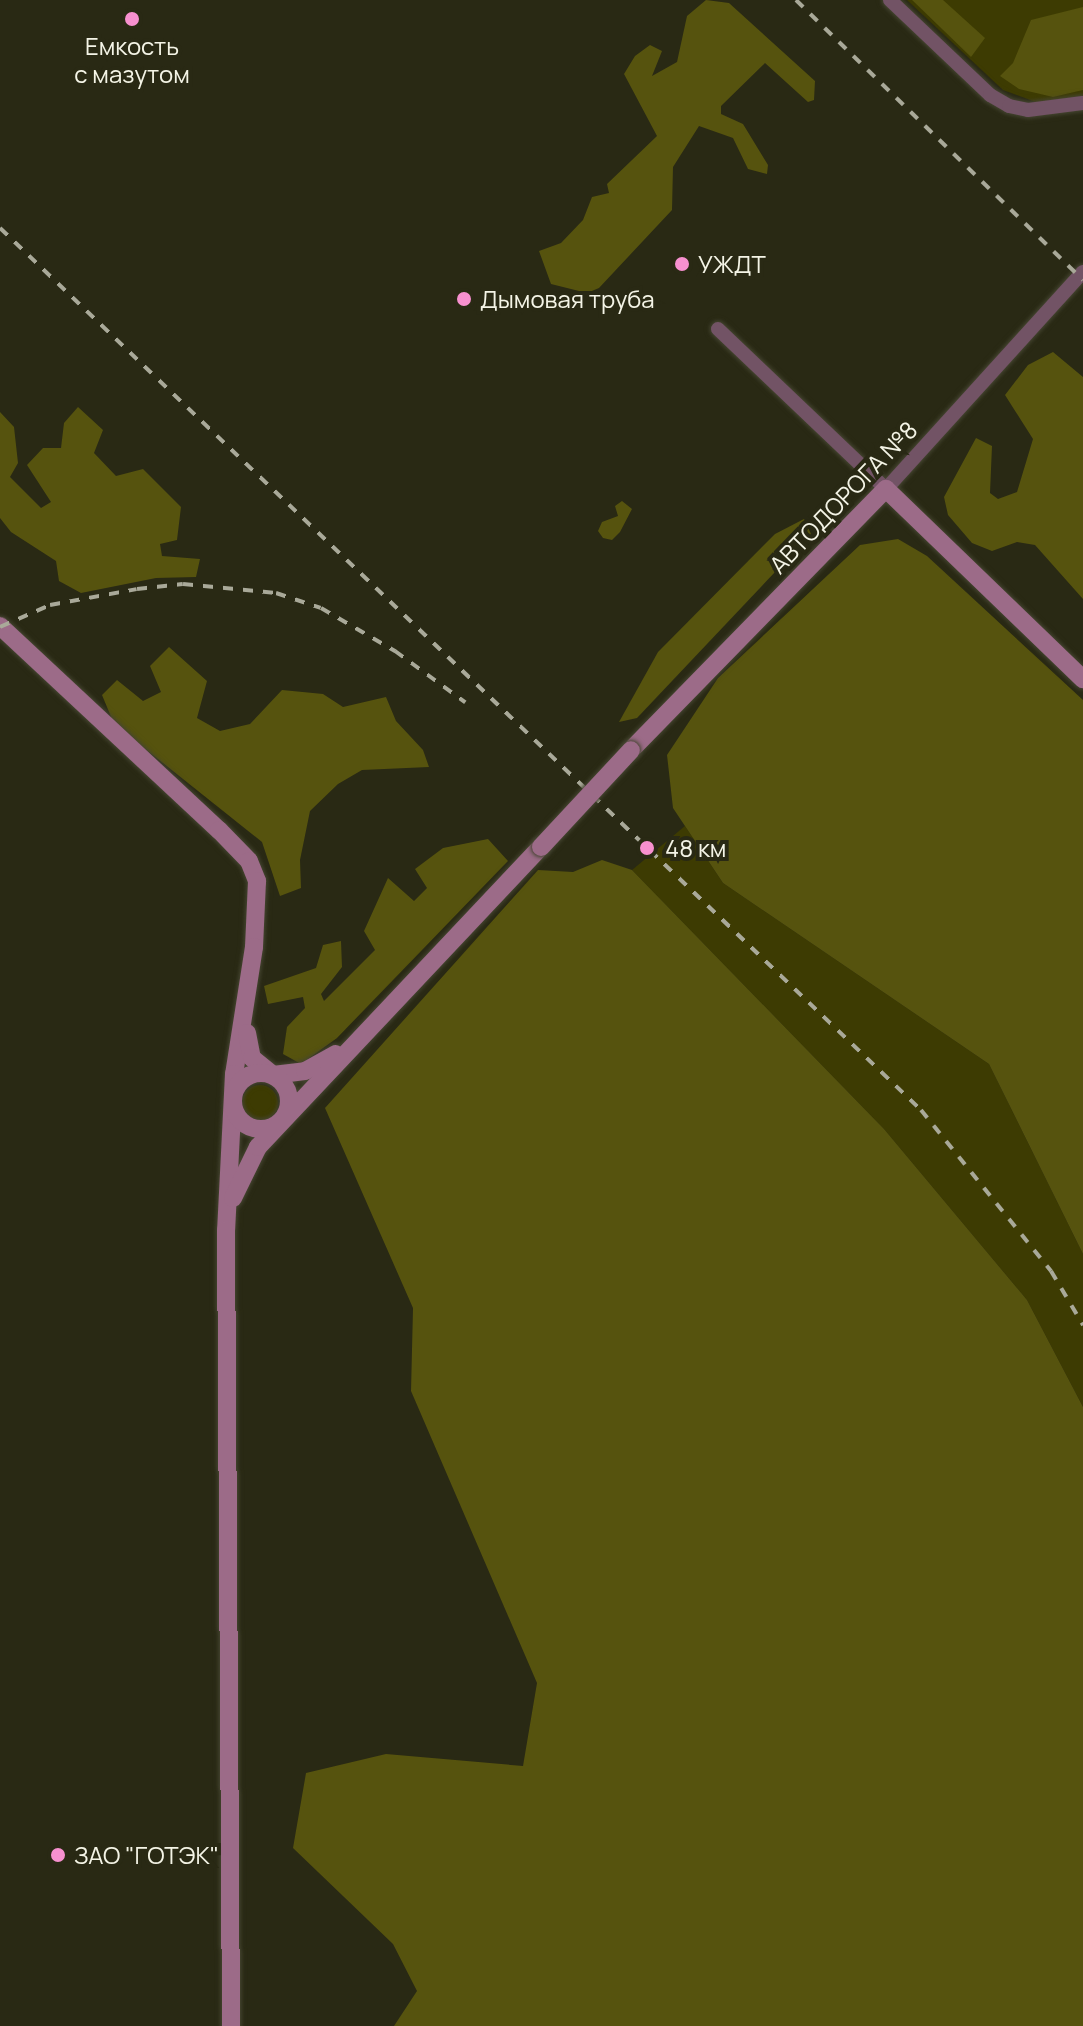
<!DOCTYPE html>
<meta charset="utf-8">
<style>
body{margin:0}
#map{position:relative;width:1083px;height:2026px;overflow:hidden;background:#292914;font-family:Manrope,sans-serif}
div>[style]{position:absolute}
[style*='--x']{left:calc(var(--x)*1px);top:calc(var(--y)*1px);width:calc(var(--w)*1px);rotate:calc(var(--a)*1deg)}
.green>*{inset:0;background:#3d3b02}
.round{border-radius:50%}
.forest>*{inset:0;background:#56530e}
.roads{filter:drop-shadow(0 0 2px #454531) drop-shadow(0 0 2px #454531)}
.street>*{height:14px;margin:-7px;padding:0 7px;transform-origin:7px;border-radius:7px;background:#725365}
.secondary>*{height:18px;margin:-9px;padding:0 9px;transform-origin:9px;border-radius:9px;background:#9c6b88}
.secondary>.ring{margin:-9px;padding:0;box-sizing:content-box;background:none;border:18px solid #9c6b88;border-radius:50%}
.rail>*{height:4px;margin-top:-2px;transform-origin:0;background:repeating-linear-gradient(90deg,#a9a999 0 10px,transparent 0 20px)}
.bridges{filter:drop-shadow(0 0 2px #454531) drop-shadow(0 0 2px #454531)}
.secondary-bridge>*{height:18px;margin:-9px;padding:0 9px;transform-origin:9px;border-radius:9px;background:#9c6b88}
.dots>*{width:22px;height:22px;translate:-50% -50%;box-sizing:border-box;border:4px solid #292914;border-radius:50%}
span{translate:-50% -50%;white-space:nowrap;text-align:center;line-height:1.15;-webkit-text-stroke:8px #292914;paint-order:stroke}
.poi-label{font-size:24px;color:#f4f4e6}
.left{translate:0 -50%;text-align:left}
.street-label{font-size:24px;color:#f4f4e6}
</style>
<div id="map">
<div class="green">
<div style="clip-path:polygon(907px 0,1083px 0,1083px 99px,1041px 104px,1003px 90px)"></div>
<div style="clip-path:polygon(685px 826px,723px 883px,989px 1064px,1083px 1254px,1083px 1407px,1027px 1300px,884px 1129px,632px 870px)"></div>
<div class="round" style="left:242px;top:1085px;width:36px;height:36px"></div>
</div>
<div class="forest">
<div style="clip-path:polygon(706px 0,729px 3px,815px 81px,814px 100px,808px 102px,765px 63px,721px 106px,721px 114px,743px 124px,768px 165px,767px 174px,748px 169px,733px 138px,699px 126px,673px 167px,672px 210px,599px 288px,587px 293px,551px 284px,539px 251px,561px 243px,583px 220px,592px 197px,609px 193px,607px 184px,657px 136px,624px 74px,635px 56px,650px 45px,662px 51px,652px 76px,677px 62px,687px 16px)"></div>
<div style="clip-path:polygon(912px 0,943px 0,985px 38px,971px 57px)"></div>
<div style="clip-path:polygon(1083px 7px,1083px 90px,1053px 97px,1019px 89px,1000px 76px,1013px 63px,1031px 20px)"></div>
<div style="clip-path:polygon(1053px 352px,1083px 377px,1083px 599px,1035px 545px,1017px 542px,992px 551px,972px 543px,948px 515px,944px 497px,976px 438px,992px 446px,990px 493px,998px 499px,1017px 492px,1033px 439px,1005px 395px,1028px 365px)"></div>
<div style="clip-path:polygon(78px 407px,103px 430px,94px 453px,116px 476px,143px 469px,181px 507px,177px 540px,160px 544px,162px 556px,200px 559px,196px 577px,156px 578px,81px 593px,59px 581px,56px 561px,11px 532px,0 518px,0 412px,14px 427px,18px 463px,10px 477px,41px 508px,51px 502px,27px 465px,43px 448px,61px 448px,64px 423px)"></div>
<div style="clip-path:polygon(622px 501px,632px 509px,620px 532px,612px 540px,603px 538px,598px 531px,602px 522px,618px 516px,615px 506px)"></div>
<div style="clip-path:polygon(804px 519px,811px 534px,637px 718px,619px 722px,658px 652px,775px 534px)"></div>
<div style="clip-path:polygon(898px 539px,927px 556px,1083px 700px,1083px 1254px,989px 1064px,723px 883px,673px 808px,667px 755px,718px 678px,860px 545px)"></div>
<div style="clip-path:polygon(169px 647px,207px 681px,197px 718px,220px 731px,250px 724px,282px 690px,323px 694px,343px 707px,386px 697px,396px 721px,423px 750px,429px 767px,362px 770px,338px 784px,310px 811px,300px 860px,301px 888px,280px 896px,262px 842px,114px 724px,102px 695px,117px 680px,143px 701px,161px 692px,150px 666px)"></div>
<div style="clip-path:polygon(488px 839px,508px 861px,337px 1038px,301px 1064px,283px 1054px,287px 1027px,305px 1008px,303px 997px,268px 1004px,264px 986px,316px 968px,323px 945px,341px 941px,342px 967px,321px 994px,324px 1001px,375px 950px,364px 931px,388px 878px,414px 901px,427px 888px,415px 869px,443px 848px)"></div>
<div style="clip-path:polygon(602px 860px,632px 870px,884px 1129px,1027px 1300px,1083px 1407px,1083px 2026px,394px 2026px,417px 1991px,393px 1944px,293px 1848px,306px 1773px,386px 1754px,523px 1766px,537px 1683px,411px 1391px,413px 1308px,325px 1108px,538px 870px,573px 872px)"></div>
</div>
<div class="roads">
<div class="street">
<div style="--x:890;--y:0;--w:138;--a:43.5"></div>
<div style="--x:990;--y:95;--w:22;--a:30"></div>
<div style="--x:1009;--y:106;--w:19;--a:12"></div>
<div style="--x:1028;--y:110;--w:55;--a:-7.3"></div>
<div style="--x:718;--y:329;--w:232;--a:43.6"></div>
<div style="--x:886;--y:489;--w:293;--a:-47.8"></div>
</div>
<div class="secondary">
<div style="--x:0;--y:626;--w:299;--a:43"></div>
<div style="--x:219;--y:830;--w:43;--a:45.9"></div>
<div style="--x:249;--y:861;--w:22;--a:68"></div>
<div style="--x:257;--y:881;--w:66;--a:92.6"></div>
<div style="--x:254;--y:947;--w:129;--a:98.9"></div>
<div style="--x:234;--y:1074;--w:156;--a:92.9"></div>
<div style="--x:226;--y:1230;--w:796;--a:89.64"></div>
<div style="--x:631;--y:750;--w:365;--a:-45.7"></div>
<div style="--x:886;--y:489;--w:274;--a:44"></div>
<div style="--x:247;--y:1033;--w:25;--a:79"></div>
<div style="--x:252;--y:1058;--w:27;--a:39"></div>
<div style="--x:273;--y:1075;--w:32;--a:-7"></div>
<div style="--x:305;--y:1071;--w:35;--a:-29"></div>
<div class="ring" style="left:233px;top:1073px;width:38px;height:38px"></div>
<div style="--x:233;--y:1198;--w:57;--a:-63.9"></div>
<div style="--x:258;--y:1147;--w:412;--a:-46.7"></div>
</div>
</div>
<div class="rail">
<div style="--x:796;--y:0;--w:401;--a:44.3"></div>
<div style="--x:0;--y:228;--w:1275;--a:43.76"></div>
<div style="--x:921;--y:1110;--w:207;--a:51.1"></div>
<div style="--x:1051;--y:1271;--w:63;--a:59.3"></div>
<div style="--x:0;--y:627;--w:55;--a:-23.7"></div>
<div style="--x:50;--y:605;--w:88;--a:-10.4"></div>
<div style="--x:137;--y:589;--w:46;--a:-6.2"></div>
<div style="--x:183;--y:584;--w:93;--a:5.5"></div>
<div style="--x:276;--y:593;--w:47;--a:18.4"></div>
<div style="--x:321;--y:608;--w:86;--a:30.2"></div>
<div style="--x:395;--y:651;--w:87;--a:36.1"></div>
</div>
<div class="bridges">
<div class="secondary-bridge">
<div style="--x:541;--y:847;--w:132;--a:-47.1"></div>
</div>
</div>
<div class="dots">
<div style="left:132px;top:19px;background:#f790cf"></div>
<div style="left:682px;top:264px;background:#f790cf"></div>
<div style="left:464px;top:299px;background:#f790cf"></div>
<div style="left:647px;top:848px;background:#f790cf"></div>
<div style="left:58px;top:1855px;background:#f790cf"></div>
</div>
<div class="poi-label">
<span style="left:132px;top:60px">Емкость<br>с мазутом</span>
<span class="left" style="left:698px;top:264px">УЖДТ</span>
<span class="left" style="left:480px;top:299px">Дымовая труба</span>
<span class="left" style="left:665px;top:848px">48 км</span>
<span class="left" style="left:74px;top:1855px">ЗАО "ГОТЭК"</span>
</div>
<div class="street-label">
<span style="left:843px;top:497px;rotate:-46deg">АВТОДОРОГА №8</span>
</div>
</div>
